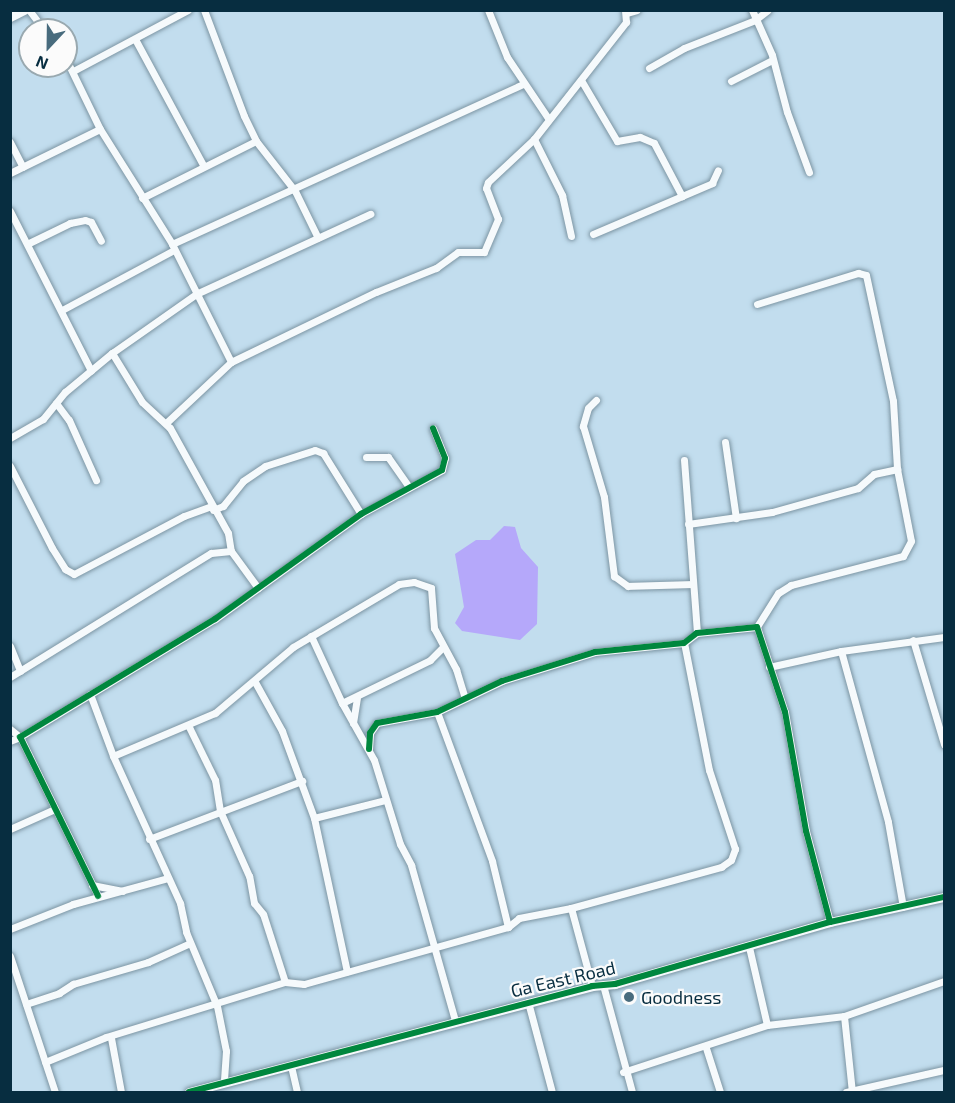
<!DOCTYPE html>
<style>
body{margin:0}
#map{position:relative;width:955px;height:1103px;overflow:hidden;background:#c2ddee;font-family:"Exo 2",sans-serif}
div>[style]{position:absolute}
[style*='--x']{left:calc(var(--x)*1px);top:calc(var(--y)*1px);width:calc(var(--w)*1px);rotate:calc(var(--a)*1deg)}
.water>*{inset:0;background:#b5a8fa}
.roads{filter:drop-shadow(0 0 2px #7c95a3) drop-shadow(0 0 2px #7c95a3)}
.street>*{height:7px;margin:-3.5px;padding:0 3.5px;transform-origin:3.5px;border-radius:3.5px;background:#f6fafc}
.secondary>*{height:9px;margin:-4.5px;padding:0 4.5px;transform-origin:4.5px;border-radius:4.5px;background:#f6fafc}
.cycleway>*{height:6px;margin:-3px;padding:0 3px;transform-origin:3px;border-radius:3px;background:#00873e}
.dots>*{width:16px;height:16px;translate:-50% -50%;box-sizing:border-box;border:3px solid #fbfbfb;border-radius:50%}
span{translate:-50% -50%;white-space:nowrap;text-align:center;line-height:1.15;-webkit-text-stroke:4.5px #fbfbfb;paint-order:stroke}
.street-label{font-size:18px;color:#072d40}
.poi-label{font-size:18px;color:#072d40}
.left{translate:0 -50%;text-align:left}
.frame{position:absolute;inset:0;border:12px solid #072d40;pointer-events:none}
.north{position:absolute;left:18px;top:18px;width:60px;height:60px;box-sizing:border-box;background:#fbfbfb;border:2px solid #99a9b0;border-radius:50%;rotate:202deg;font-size:16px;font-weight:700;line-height:24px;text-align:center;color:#072d40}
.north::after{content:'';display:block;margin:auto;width:21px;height:27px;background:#486b7d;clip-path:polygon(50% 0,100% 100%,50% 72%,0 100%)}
</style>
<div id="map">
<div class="water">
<div style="clip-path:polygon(504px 526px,515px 527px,521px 548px,538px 567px,537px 624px,520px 640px,462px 631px,455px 623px,464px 607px,455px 554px,476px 540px,490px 540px)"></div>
</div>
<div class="roads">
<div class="street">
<div style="--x:29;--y:10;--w:25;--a:53"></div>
<div style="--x:204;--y:10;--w:113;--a:69.3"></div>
<div style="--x:244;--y:116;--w:28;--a:64"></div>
<div style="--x:256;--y:141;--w:63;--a:52"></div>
<div style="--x:295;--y:191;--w:52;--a:63.9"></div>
<div style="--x:488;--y:10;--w:51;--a:68"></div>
<div style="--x:507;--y:57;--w:73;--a:56.1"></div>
<div style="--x:752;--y:10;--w:49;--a:66"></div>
<div style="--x:772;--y:55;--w:59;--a:75.3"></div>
<div style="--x:787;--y:112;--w:64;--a:69.9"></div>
<div style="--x:627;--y:13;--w:10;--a:-17"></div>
<div style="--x:135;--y:39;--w:143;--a:61.6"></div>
<div style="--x:66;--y:59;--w:78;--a:64.1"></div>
<div style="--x:100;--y:129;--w:136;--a:57.9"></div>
<div style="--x:172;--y:244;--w:132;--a:63.4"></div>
<div style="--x:231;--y:362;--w:89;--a:136.8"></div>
<div style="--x:649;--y:68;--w:40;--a:-29.7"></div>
<div style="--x:684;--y:48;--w:76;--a:-21.5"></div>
<div style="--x:755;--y:20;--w:16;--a:-38"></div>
<div style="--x:75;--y:70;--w:128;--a:-28"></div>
<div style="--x:581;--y:80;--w:71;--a:59.5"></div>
<div style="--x:617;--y:141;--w:23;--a:-10"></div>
<div style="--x:640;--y:137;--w:15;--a:23"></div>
<div style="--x:654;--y:143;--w:60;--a:62.2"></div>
<div style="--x:682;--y:196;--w:33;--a:-23"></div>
<div style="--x:712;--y:183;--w:14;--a:-65"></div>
<div style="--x:731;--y:81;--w:46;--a:-27.1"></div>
<div style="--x:534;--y:139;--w:63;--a:63.4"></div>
<div style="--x:562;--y:195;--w:42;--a:77.6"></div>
<div style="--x:10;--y:142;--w:28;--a:63"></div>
<div style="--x:10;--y:173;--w:100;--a:-26.1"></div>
<div style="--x:142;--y:198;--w:127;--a:-26.6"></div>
<div style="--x:10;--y:211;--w:179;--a:63.1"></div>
<div style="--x:593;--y:234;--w:97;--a:-23.1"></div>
<div style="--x:29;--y:243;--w:46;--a:-26"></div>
<div style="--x:70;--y:223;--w:15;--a:-11"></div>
<div style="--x:85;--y:220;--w:6;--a:18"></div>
<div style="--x:91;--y:222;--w:21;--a:62"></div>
<div style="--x:172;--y:244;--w:386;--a:-24.5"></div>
<div style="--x:757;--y:304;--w:106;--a:-17.1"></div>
<div style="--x:858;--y:273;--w:8;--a:14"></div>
<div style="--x:866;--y:275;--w:129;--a:77.9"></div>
<div style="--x:893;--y:401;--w:68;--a:86.6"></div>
<div style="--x:897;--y:469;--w:73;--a:79"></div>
<div style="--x:911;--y:541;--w:17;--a:118"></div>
<div style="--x:903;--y:556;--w:116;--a:165.5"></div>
<div style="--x:791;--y:585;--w:15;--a:148"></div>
<div style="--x:778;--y:593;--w:40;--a:122"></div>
<div style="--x:62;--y:310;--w:127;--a:-28.2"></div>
<div style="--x:112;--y:353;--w:57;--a:58.5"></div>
<div style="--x:142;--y:402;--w:38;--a:43"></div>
<div style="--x:170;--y:428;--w:120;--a:61.1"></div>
<div style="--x:228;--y:533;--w:18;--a:81"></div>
<div style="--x:231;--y:551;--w:46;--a:53.9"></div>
<div style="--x:231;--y:362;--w:161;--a:-25.8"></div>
<div style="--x:376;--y:292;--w:65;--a:-21.8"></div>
<div style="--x:436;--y:268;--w:27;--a:-36"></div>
<div style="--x:458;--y:252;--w:26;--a:0"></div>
<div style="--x:484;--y:252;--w:36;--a:-67"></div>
<div style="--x:498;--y:219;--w:33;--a:-111"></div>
<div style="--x:486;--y:188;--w:6;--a:-72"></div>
<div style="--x:488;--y:182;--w:63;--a:-43.1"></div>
<div style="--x:534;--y:139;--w:149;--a:-51.8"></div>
<div style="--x:626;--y:22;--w:12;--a:-95"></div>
<div style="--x:596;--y:400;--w:11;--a:135"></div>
<div style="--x:588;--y:408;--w:19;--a:106"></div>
<div style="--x:583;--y:426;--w:74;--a:73.5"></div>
<div style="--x:604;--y:497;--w:80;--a:82.8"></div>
<div style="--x:614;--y:576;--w:17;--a:36"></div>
<div style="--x:628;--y:586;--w:62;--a:-1.8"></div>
<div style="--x:56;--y:403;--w:21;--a:53"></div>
<div style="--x:69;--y:420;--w:66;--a:65.8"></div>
<div style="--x:10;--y:438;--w:38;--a:-30"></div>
<div style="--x:43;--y:419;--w:35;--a:-51"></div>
<div style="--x:65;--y:392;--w:61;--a:-39.7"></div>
<div style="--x:112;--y:353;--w:103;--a:-35.1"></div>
<div style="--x:196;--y:294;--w:192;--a:-24.7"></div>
<div style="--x:725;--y:442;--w:77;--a:81.8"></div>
<div style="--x:366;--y:457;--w:22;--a:0"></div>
<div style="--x:388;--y:457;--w:37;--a:55"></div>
<div style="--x:684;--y:460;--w:173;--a:85.7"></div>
<div style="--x:10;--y:466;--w:92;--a:62.9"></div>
<div style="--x:52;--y:548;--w:25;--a:58"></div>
<div style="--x:65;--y:569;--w:10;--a:29"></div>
<div style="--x:74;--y:574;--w:124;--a:-27.8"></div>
<div style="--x:184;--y:516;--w:30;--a:-20"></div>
<div style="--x:213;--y:510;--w:11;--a:-22"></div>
<div style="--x:223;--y:506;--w:32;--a:-51"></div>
<div style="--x:243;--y:481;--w:27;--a:-34"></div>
<div style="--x:265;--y:466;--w:52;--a:-17.7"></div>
<div style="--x:315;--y:450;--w:9;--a:21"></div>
<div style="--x:323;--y:453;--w:72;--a:58.1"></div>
<div style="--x:688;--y:524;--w:85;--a:-8.1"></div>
<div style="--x:772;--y:512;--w:89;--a:-15.6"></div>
<div style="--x:858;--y:488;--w:21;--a:-41"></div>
<div style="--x:874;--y:474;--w:24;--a:-12"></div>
<div style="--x:311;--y:636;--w:74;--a:65.2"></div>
<div style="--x:342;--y:703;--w:65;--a:60.7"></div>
<div style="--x:374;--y:760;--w:88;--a:72.8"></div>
<div style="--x:400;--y:844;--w:24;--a:62"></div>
<div style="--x:411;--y:865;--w:162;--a:74.2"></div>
<div style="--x:913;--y:640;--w:109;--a:73.4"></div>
<div style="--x:10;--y:646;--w:27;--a:68"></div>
<div style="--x:841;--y:651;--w:177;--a:74.6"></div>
<div style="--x:888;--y:822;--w:86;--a:80"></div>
<div style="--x:769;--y:667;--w:74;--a:-12.5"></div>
<div style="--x:841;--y:651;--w:104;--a:-7.7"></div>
<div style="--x:10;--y:677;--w:236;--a:-31.7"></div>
<div style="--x:211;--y:553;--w:20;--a:-6"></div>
<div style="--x:255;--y:682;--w:56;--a:61.1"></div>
<div style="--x:282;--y:731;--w:93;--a:69.8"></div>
<div style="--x:314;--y:818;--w:157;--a:77.9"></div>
<div style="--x:90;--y:694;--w:66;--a:69.6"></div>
<div style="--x:113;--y:756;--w:162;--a:65.5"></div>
<div style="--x:180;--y:903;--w:30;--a:78"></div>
<div style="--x:186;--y:932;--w:80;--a:67.3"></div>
<div style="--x:217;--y:1006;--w:46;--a:78.7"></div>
<div style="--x:226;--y:1051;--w:32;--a:94"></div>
<div style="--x:342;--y:703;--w:98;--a:-26"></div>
<div style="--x:430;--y:660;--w:18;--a:-45"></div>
<div style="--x:437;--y:712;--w:159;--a:69.7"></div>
<div style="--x:492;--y:861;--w:68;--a:76.4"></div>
<div style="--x:508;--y:927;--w:14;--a:-39"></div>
<div style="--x:519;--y:918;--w:53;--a:-10.9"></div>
<div style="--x:571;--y:908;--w:81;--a:74.9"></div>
<div style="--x:353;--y:723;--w:25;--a:-81"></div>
<div style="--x:10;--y:729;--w:13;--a:39"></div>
<div style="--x:20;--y:737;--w:11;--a:158"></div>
<div style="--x:369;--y:749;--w:16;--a:-86"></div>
<div style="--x:370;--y:733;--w:12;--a:-55"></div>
<div style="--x:377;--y:723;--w:61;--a:-10.4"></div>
<div style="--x:437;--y:712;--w:72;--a:-25.5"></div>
<div style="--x:502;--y:681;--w:97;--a:-17.3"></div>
<div style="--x:595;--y:652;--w:89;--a:-5.8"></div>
<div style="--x:684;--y:643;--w:16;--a:-38"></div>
<div style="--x:697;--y:633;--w:60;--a:-5.7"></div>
<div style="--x:757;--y:627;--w:89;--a:71.8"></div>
<div style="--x:785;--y:712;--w:121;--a:80"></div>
<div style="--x:806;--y:831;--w:94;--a:75.2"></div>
<div style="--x:113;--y:756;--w:111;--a:-22.9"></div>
<div style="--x:215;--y:713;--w:102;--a:-40.2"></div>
<div style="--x:293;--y:647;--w:123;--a:-30.7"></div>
<div style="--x:399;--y:584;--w:15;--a:-8"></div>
<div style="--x:414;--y:582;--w:18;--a:19"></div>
<div style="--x:431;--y:588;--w:40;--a:85.7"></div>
<div style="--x:434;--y:628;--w:47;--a:61.8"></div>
<div style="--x:456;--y:669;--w:30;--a:73"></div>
<div style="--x:314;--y:818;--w:73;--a:-14.2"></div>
<div style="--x:10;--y:829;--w:49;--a:-24"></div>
<div style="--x:149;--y:839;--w:164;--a:-20.8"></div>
<div style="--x:92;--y:885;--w:31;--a:11"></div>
<div style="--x:98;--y:896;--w:177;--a:-116.1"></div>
<div style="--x:20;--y:737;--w:228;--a:-31.2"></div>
<div style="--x:215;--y:619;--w:180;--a:-35.7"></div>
<div style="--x:361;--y:514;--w:92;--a:-28.5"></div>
<div style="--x:442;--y:470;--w:12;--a:-76"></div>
<div style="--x:445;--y:458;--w:32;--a:-112"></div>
<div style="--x:571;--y:908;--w:156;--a:-15.3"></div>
<div style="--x:721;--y:867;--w:12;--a:-35"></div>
<div style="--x:731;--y:860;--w:12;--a:-70"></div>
<div style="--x:735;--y:849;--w:83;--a:-108.2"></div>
<div style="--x:709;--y:770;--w:129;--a:-101.1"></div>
<div style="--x:10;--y:929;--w:68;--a:-21.6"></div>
<div style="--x:73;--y:904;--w:98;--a:-15.3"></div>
<div style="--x:749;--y:947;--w:80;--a:77"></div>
<div style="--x:767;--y:1025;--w:78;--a:-6.7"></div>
<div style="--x:844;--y:1016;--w:76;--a:84"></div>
<div style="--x:10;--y:956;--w:143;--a:71.7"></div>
<div style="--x:285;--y:982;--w:19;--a:6"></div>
<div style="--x:304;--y:984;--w:212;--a:-15.6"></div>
<div style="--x:603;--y:985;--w:111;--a:74.8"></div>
<div style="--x:528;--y:1002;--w:93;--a:75.1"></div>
<div style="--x:26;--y:1004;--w:35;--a:-18"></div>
<div style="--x:59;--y:993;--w:17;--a:-33"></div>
<div style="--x:73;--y:984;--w:78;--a:-16.3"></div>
<div style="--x:148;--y:962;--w:46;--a:-24.3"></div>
<div style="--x:844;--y:1016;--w:106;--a:-19.3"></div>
<div style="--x:111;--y:1038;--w:55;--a:79.5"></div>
<div style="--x:706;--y:1048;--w:46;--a:72.3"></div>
<div style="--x:45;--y:1062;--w:66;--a:-22.3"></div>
<div style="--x:106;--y:1037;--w:187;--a:-17.1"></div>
<div style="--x:285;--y:982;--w:71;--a:-107.9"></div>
<div style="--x:263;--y:914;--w:14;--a:-129"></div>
<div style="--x:254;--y:903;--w:27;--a:-100"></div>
<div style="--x:249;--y:876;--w:71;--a:-114"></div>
<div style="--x:220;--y:811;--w:31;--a:-99"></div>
<div style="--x:215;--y:780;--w:59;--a:-116.1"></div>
<div style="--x:291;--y:1066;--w:27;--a:77"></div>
<div style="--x:623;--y:1072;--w:151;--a:-18.1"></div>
<div style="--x:846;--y:1092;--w:100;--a:-12.7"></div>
</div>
<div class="secondary">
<div style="--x:10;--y:17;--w:16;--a:-27"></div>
<div style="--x:189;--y:1092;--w:417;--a:-14.7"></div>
<div style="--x:592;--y:986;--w:23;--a:-5"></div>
<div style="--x:615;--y:984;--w:224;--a:-16.1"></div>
<div style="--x:830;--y:922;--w:117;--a:-12.4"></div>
</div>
</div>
<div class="cycleway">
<div style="--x:369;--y:749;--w:16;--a:-86"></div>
<div style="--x:370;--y:733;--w:12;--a:-55"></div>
<div style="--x:377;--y:723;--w:61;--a:-10.4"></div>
<div style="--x:437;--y:712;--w:72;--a:-25.5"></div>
<div style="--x:502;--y:681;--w:97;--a:-17.3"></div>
<div style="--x:595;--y:652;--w:89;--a:-5.8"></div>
<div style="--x:684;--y:643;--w:16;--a:-38"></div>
<div style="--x:697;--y:633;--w:60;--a:-5.7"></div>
<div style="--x:757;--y:627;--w:89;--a:71.8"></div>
<div style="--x:785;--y:712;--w:121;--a:80"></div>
<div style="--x:806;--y:831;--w:94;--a:75.2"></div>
<div style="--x:98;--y:896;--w:177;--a:-116.1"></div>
<div style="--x:20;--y:737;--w:228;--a:-31.2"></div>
<div style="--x:215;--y:619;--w:180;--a:-35.7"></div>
<div style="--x:361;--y:514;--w:92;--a:-28.5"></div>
<div style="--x:442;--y:470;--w:12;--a:-76"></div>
<div style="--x:445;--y:458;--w:32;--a:-112"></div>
<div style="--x:189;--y:1092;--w:417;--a:-14.7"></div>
<div style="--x:592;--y:986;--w:23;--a:-5"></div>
<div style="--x:615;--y:984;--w:224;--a:-16.1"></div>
<div style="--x:830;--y:922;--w:117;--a:-12.4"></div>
</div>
<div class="dots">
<div style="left:629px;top:997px;background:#486b7d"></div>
</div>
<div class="street-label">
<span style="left:563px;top:979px;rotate:-13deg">Ga East Road</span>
</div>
<div class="poi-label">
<span class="left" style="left:641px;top:997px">Goodness</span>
</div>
<div class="frame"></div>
<div class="north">N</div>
</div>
